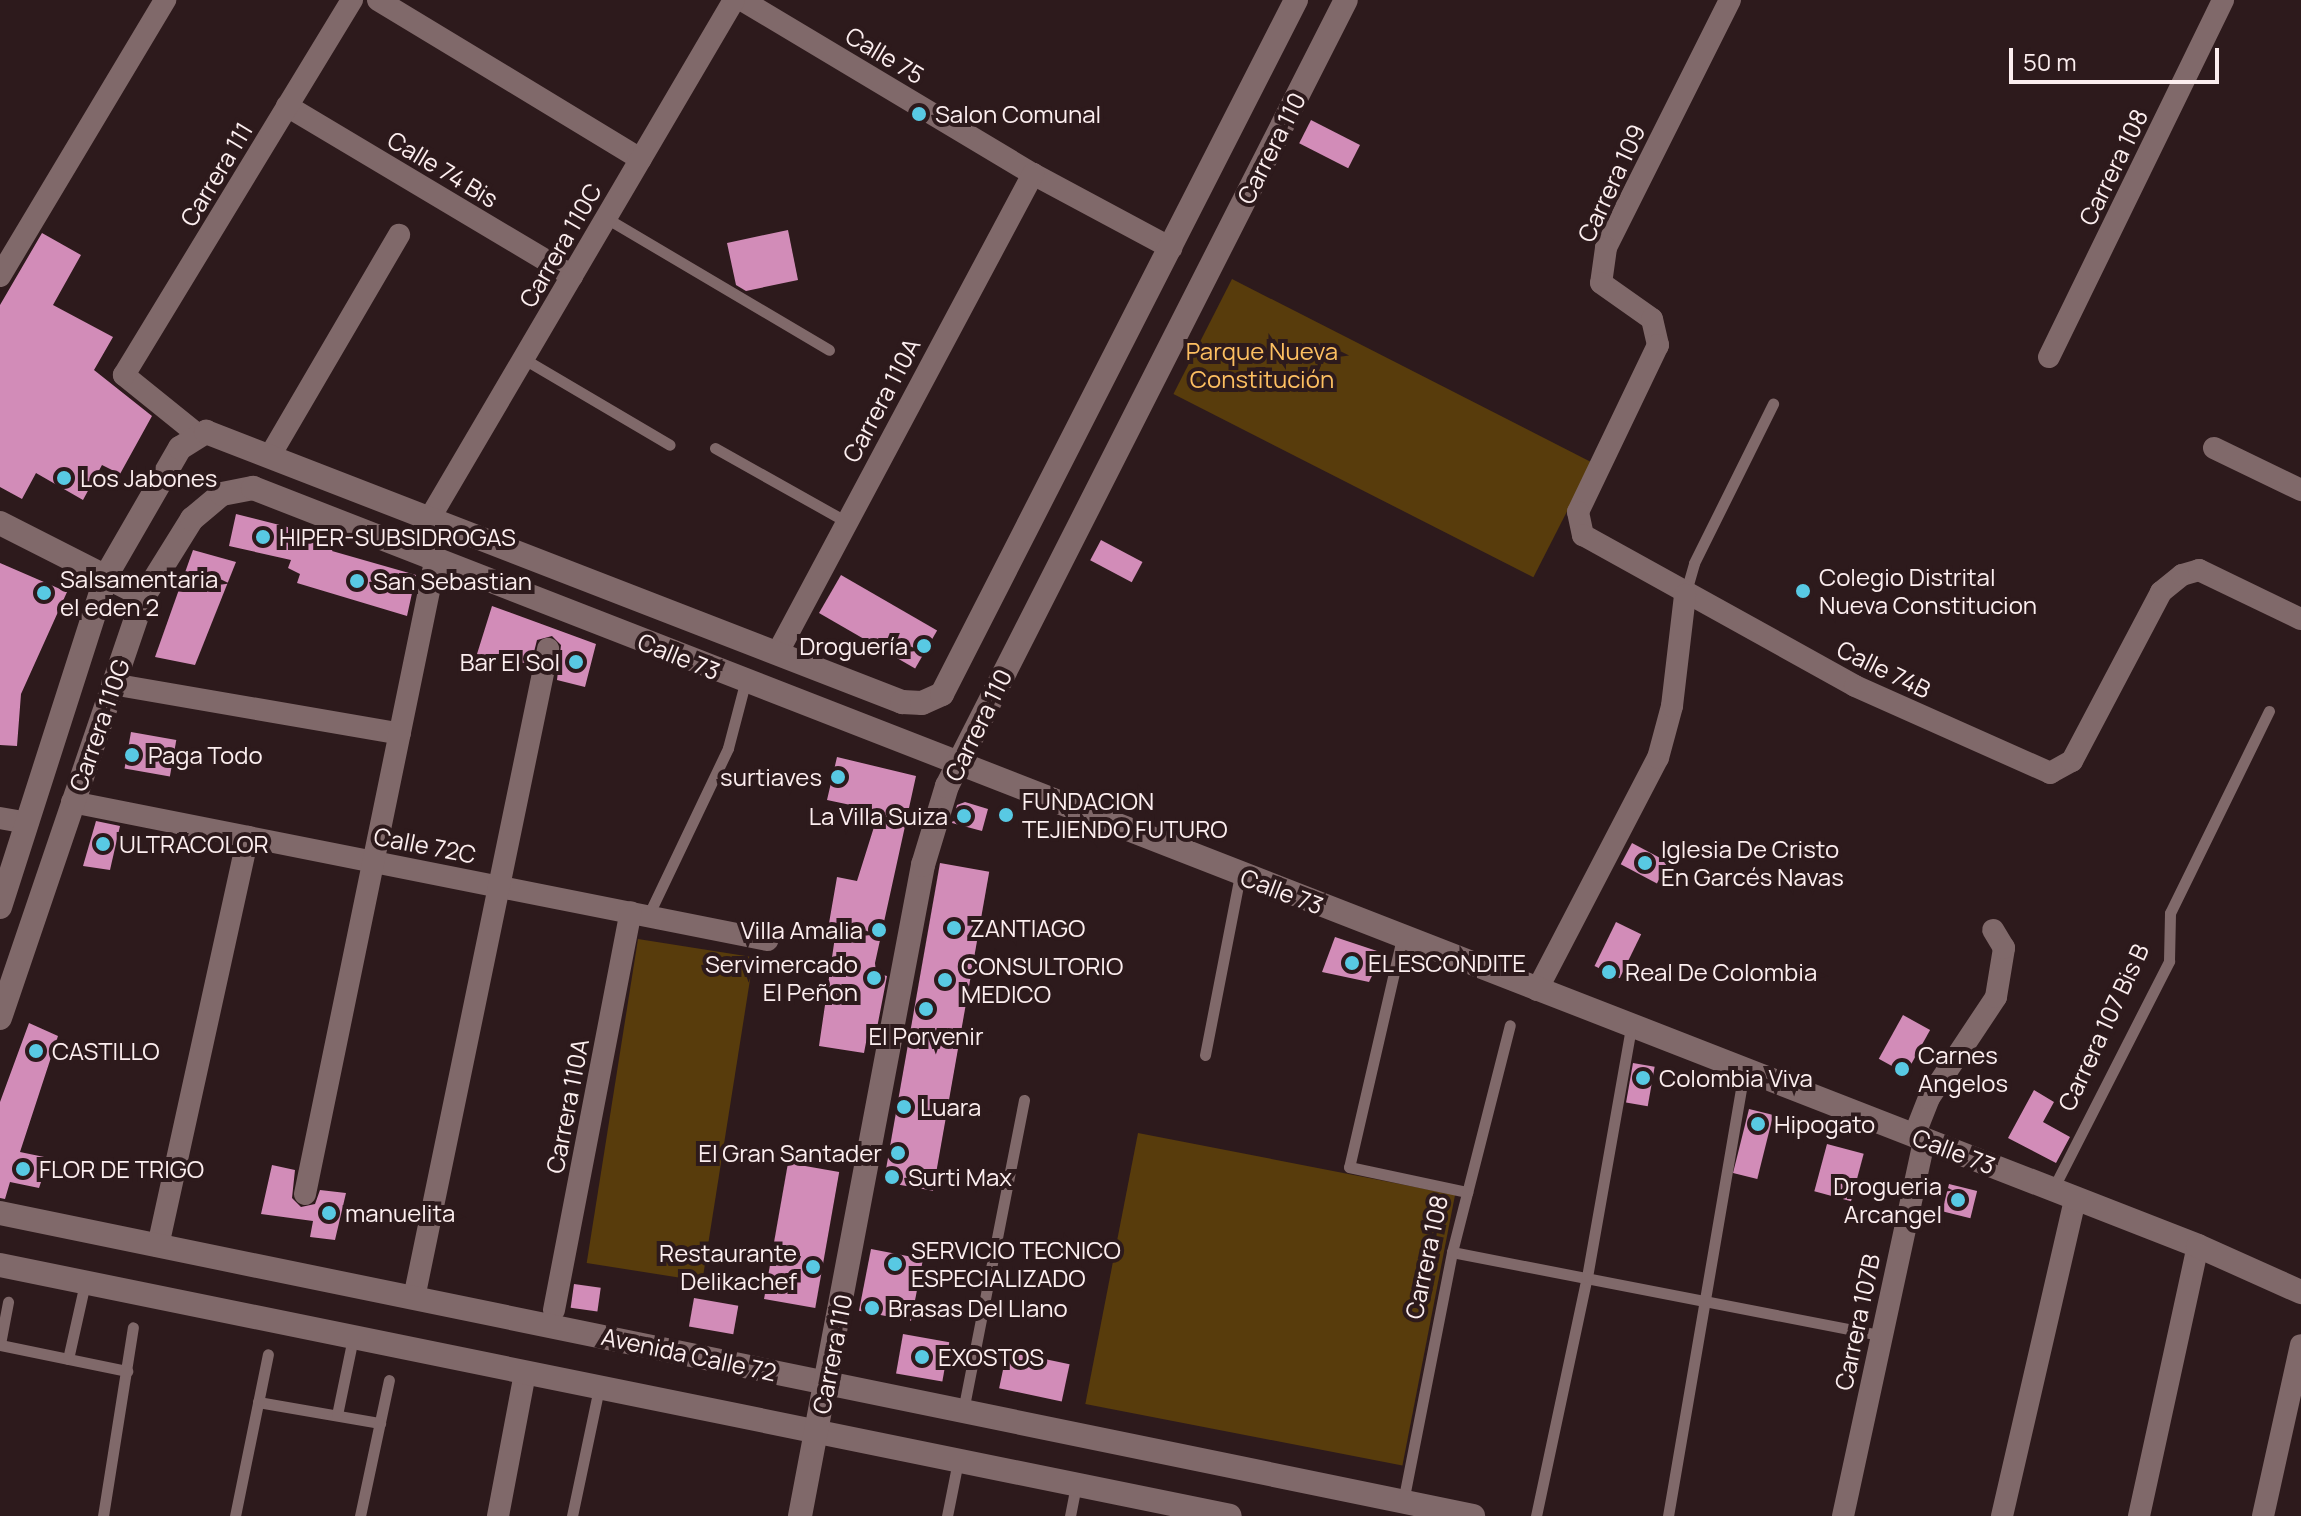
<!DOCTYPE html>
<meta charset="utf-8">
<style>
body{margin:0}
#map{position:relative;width:2301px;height:1516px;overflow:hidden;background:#2d1a1c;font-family:Manrope,sans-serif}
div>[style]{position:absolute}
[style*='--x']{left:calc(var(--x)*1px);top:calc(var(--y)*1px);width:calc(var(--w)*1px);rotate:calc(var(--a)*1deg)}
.green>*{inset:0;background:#583c0c;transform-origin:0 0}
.building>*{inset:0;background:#d28cb8;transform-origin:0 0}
.lane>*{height:11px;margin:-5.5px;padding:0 5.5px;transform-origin:5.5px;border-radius:5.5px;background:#80696a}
.street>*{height:22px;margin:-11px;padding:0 11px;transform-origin:11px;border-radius:11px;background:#80696a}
.secondary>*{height:24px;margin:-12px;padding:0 12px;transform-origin:12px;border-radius:12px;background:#80696a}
.dots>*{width:22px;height:22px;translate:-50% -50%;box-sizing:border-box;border:4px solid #2d1a1c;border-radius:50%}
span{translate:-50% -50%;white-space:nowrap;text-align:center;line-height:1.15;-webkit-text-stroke:8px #2d1a1c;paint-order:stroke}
.street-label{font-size:24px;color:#fceeef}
.poi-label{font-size:24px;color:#fceeef}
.left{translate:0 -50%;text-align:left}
.right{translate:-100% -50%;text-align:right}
.park-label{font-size:24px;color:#fdbf61}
.scale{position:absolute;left:2009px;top:48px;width:210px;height:36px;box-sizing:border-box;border:4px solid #fceeef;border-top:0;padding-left:10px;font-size:24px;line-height:28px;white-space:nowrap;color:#fceeef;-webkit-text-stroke:6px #2d1a1c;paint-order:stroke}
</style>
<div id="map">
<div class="green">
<div style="left:1232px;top:279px;width:404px;height:129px;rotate:27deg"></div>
<div style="left:638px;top:939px;width:117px;height:328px;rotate:9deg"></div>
<div style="left:1138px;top:1133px;width:323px;height:276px;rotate:11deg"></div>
</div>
<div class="building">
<div style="left:1311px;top:120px;width:55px;height:26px;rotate:27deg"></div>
<div style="clip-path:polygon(788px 230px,798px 280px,746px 291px,736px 285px,727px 243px)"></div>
<div style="clip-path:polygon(42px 233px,81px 255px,53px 305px,113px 337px,94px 370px,152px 416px,120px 474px,102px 465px,83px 500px,36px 473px,22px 499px,0 487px,0 305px)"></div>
<div style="clip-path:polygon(236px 514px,315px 534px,336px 542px,332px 551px,416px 575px,407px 616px,297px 583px,300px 574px,288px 568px,291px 560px,229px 546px)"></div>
<div style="left:1101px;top:540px;width:47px;height:23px;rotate:28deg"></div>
<div style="clip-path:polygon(193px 550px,236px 562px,195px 665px,155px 657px)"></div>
<div style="clip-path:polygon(0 563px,67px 592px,21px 694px,17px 746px,0 745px)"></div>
<div style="left:841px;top:575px;width:111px;height:44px;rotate:30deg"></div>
<div style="clip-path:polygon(492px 606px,596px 644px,585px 687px,557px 680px,561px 645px,552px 636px,537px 640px,530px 668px,477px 654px)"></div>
<div style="left:131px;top:732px;width:46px;height:37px;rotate:10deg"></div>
<div style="clip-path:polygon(837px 757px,916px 776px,875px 963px,876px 973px,887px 976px,877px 1028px,875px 1034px,868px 1032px,864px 1053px,819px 1046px,836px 930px,828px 929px,837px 877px,857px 881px,879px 811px,827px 800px)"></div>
<div style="clip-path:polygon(965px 802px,988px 809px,982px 831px,952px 823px,957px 805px)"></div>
<div style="clip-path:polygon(96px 821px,120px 826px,110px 870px,83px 866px)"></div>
<div style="left:1632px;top:843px;width:41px;height:24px;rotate:28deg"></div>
<div style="left:940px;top:863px;width:50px;height:324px;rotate:10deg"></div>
<div style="left:1616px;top:922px;width:28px;height:49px;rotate:26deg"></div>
<div style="clip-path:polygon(1335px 937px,1383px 953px,1369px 982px,1322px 972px)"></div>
<div style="left:1903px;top:1015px;width:31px;height:50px;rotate:29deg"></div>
<div style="clip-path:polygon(29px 1023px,58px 1036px,20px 1152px,49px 1158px,39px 1188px,10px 1182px,5px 1199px,0 1198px,0 1102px)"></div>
<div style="left:1633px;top:1063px;width:22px;height:40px;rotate:10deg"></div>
<div style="clip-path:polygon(2034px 1090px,2054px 1102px,2043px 1122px,2070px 1137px,2056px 1163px,2008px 1138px)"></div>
<div style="left:1749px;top:1109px;width:25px;height:66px;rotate:14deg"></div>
<div style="left:1827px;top:1144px;width:38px;height:49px;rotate:15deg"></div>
<div style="left:788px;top:1163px;width:52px;height:138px;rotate:10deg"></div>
<div style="clip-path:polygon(272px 1165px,295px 1170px,292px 1198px,301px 1207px,315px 1204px,320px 1190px,346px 1193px,335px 1240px,310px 1237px,313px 1221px,261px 1214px)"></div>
<div style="left:1949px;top:1184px;width:29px;height:28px;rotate:14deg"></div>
<div style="left:871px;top:1249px;width:53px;height:63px;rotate:11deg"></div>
<div style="left:574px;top:1284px;width:27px;height:24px;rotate:8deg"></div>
<div style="left:694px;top:1298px;width:45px;height:29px;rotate:10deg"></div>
<div style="left:903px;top:1334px;width:47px;height:40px;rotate:10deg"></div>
<div style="left:1007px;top:1351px;width:64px;height:38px;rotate:12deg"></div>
</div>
<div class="lane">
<div style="--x:606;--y:218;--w:259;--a:30.6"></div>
<div style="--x:524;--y:359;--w:169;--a:30.5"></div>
<div style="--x:715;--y:448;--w:149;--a:29.3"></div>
<div style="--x:1685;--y:595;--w:33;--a:-74"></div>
<div style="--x:1694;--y:563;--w:178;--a:-63.6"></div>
<div style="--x:648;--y:916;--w:186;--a:-64.5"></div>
<div style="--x:728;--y:748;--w:67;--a:-75.3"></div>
<div style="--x:1402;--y:938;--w:235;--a:103"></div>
<div style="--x:1349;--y:1167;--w:121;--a:12"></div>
<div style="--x:1205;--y:1055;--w:183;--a:-79"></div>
<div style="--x:2053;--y:1189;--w:256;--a:-63"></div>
<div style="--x:2169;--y:961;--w:48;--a:-88.8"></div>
<div style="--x:2170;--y:913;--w:225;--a:-63.9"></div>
<div style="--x:1452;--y:1252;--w:436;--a:11"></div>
<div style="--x:0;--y:1344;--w:43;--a:-79.2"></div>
<div style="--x:0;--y:1345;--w:130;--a:11.6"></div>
<div style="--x:68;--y:1359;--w:78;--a:-77.4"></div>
<div style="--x:258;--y:1402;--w:124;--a:9.8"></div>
<div style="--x:963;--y:1411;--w:317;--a:-78.9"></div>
<div style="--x:337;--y:1415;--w:79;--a:-78.3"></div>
<div style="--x:1403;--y:1502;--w:255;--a:-78.9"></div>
<div style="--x:1452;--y:1252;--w:234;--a:-75.7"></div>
<div style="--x:103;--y:1516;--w:191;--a:-81"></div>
<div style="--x:235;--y:1516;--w:165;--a:-78.5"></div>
<div style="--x:360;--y:1516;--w:139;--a:-78"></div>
<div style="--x:572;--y:1516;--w:131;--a:-78.1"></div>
<div style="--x:947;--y:1516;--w:56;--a:-78.7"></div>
<div style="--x:1070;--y:1516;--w:32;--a:-79"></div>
<div style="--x:1536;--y:1516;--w:244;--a:-78"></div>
<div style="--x:1587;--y:1277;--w:254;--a:-80"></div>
<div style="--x:1668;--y:1516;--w:452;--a:-80.3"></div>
</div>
<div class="street">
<div style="--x:378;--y:0;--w:307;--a:31.2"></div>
<div style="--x:742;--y:0;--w:339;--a:30.9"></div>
<div style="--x:1033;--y:174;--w:157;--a:28.2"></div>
<div style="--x:1730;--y:0;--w:277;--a:116.6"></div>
<div style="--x:1606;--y:248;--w:35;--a:98"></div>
<div style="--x:1601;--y:283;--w:62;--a:35.2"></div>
<div style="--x:1652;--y:319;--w:27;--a:77"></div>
<div style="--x:1658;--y:345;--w:185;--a:115.6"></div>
<div style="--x:1578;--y:512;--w:24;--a:78"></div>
<div style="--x:1583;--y:535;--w:311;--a:29"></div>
<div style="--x:1855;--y:686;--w:214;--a:24"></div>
<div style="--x:2050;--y:773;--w:25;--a:-29"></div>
<div style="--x:2072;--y:761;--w:191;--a:-62.2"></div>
<div style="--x:2161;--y:592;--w:27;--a:-39"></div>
<div style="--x:2182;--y:575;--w:18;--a:-16"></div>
<div style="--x:2199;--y:570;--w:113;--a:25.7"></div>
<div style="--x:287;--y:106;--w:332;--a:30.8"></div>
<div style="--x:0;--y:276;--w:322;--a:-59.1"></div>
<div style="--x:2049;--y:357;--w:397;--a:-64"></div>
<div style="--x:197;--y:434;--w:94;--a:-141.1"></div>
<div style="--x:124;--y:375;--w:439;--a:-58.7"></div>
<div style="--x:2214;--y:448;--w:97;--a:25.8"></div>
<div style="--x:271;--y:454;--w:254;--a:-59.7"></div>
<div style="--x:431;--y:516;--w:598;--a:-59.58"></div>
<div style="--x:778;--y:652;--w:542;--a:-61.92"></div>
<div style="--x:112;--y:684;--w:292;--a:9.8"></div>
<div style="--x:72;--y:802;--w:709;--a:11.23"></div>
<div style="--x:0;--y:818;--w:28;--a:10"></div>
<div style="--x:1537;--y:990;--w:262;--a:-62.5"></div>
<div style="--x:1658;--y:758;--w:54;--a:-74.9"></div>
<div style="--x:1672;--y:706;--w:112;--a:-83.3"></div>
<div style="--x:1914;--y:1136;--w:41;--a:-68.5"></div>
<div style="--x:1929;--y:1098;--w:121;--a:-56.4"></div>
<div style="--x:1996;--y:997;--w:50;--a:-80.7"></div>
<div style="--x:2004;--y:948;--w:21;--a:-121"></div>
<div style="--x:305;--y:1194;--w:650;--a:-78.38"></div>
<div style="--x:158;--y:1246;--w:419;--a:-77.6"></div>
<div style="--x:414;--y:1298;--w:663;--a:-78.33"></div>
<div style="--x:554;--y:1310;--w:405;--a:-79.1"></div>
<div style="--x:498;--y:1516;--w:146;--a:-79.3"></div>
<div style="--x:1843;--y:1516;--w:385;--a:-77.8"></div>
<div style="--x:2002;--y:1516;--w:325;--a:-77"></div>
<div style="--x:2139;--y:1516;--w:276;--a:-77.7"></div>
<div style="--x:2263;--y:1516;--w:175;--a:-77.5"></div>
</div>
<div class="secondary">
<div style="--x:0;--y:523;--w:161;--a:26.9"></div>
<div style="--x:0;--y:907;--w:348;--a:-72.2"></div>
<div style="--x:106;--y:576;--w:148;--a:-60"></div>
<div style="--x:180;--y:448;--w:31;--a:-32"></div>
<div style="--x:206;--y:432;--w:747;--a:21.2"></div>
<div style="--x:902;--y:702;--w:20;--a:3"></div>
<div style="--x:922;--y:703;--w:22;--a:-24"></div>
<div style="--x:942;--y:694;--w:779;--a:-62.97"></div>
<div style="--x:0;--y:1018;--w:446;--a:-71.2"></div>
<div style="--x:144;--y:596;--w:91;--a:-58.1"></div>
<div style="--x:192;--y:519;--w:39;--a:-40"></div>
<div style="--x:222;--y:494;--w:32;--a:-11"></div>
<div style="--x:253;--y:488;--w:2087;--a:21.29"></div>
<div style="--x:2198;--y:1246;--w:113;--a:24.1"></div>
<div style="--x:0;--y:1213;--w:1504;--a:11.62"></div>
<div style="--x:0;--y:1265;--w:1255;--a:11.53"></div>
<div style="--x:800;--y:1516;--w:663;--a:-79.3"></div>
<div style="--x:923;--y:865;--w:83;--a:-73.1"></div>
<div style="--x:947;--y:786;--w:881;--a:-63.09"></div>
</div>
<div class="dots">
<div style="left:919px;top:114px;background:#58c9e3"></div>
<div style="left:64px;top:478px;background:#58c9e3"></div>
<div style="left:263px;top:537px;background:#58c9e3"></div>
<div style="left:357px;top:581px;background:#58c9e3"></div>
<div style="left:1803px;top:591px;background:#58c9e3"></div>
<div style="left:44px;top:593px;background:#58c9e3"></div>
<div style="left:924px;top:646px;background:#58c9e3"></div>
<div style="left:576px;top:662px;background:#58c9e3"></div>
<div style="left:132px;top:755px;background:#58c9e3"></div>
<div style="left:838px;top:777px;background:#58c9e3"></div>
<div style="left:1006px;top:815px;background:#58c9e3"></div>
<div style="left:964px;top:816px;background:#58c9e3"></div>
<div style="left:103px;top:844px;background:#58c9e3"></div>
<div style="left:1645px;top:863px;background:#58c9e3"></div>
<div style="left:954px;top:928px;background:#58c9e3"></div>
<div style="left:879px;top:930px;background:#58c9e3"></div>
<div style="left:1352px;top:963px;background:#58c9e3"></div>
<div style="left:1609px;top:972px;background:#58c9e3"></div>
<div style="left:874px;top:978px;background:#58c9e3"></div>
<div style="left:945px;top:980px;background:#58c9e3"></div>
<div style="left:926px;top:1009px;background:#58c9e3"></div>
<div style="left:36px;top:1051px;background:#58c9e3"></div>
<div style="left:1902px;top:1069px;background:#58c9e3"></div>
<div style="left:1643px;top:1078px;background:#58c9e3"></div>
<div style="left:904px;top:1107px;background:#58c9e3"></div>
<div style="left:1758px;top:1124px;background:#58c9e3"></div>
<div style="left:898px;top:1153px;background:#58c9e3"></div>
<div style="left:23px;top:1169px;background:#58c9e3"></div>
<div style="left:892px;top:1177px;background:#58c9e3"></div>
<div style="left:1958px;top:1200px;background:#58c9e3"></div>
<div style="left:329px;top:1213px;background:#58c9e3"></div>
<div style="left:895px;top:1264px;background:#58c9e3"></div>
<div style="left:813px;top:1267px;background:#58c9e3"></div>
<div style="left:872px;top:1308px;background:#58c9e3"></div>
<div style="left:922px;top:1357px;background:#58c9e3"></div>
</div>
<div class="street-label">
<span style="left:885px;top:55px;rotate:31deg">Calle 75</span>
<span style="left:1271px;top:148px;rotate:-63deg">Carrera 110</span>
<span style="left:2113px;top:167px;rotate:-64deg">Carrera 108</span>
<span style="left:443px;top:169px;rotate:31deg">Calle 74 Bis</span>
<span style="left:216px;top:174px;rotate:-59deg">Carrera 111</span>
<span style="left:1611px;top:183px;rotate:-65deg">Carrera 109</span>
<span style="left:560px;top:245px;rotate:-60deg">Carrera 110C</span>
<span style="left:881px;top:400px;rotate:-62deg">Carrera 110A</span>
<span style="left:679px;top:656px;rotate:22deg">Calle 73</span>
<span style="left:1884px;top:669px;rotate:26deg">Calle 74B</span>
<span style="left:99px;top:725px;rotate:-71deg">Carrera 110G</span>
<span style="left:978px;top:725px;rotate:-64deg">Carrera 110</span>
<span style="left:425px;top:845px;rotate:11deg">Calle 72C</span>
<span style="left:1282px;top:891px;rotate:21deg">Calle 73</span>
<span style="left:2103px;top:1027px;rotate:-65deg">Carrera 107 Bis B</span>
<span style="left:567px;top:1106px;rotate:-79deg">Carrera 110A</span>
<span style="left:1954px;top:1151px;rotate:21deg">Calle 73</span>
<span style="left:1426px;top:1257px;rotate:-78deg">Carrera 108</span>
<span style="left:1857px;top:1322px;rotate:-78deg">Carrera 107B</span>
<span style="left:689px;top:1354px;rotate:12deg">Avenida Calle 72</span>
<span style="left:832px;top:1354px;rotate:-79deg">Carrera 110</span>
</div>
<div class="poi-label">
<span class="left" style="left:935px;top:114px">Salon Comunal</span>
<span class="left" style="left:80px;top:478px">Los Jabones</span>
<span class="left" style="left:279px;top:537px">HIPER-SUBSIDROGAS</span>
<span class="left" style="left:1819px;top:591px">Colegio Distrital<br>Nueva Constitucion</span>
<span class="left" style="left:60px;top:593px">Salsamentaria<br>el eden 2</span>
<span class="left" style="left:373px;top:581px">San Sebastian</span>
<span class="right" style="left:908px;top:646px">Droguería</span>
<span class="right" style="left:560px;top:662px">Bar El Sol</span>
<span class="left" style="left:148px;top:755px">Paga Todo</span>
<span class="right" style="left:822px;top:777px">surtiaves</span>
<span class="left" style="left:1022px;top:815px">FUNDACION<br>TEJIENDO FUTURO</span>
<span class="right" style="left:948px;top:816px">La Villa Suiza</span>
<span class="left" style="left:119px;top:844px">ULTRACOLOR</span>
<span class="left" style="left:1661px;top:863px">Iglesia De Cristo<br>En Garcés Navas</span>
<span class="left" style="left:970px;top:928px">ZANTIAGO</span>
<span class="right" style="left:863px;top:930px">Villa Amalia</span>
<span class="left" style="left:1368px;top:963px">EL ESCONDITE</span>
<span class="right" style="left:858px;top:978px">Servimercado<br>El Peñon</span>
<span class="left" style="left:961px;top:980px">CONSULTORIO<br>MEDICO</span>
<span class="left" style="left:1625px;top:972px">Real De Colombia</span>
<span style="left:926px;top:1036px">El Porvenir</span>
<span class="left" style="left:52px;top:1051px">CASTILLO</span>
<span class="left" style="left:1918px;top:1069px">Carnes<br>Angelos</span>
<span class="left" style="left:1659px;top:1078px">Colombia Viva</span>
<span class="left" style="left:920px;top:1107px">Luara</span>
<span class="left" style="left:1774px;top:1124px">Hipogato</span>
<span class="right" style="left:882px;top:1153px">El Gran Santader</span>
<span class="left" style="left:39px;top:1169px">FLOR DE TRIGO</span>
<span class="left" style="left:908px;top:1177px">Surti Max</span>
<span class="right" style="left:1942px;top:1200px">Drogueria<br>Arcangel</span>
<span class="left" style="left:345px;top:1213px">manuelita</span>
<span class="left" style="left:911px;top:1264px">SERVICIO TECNICO<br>ESPECIALIZADO</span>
<span class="right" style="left:797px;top:1267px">Restaurante<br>Delikachef</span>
<span class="left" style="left:888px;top:1308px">Brasas Del Llano</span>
<span class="left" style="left:938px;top:1357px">EXOSTOS</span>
</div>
<div class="park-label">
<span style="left:1262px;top:365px">Parque Nueva<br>Constitución</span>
</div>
<div class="scale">50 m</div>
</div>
